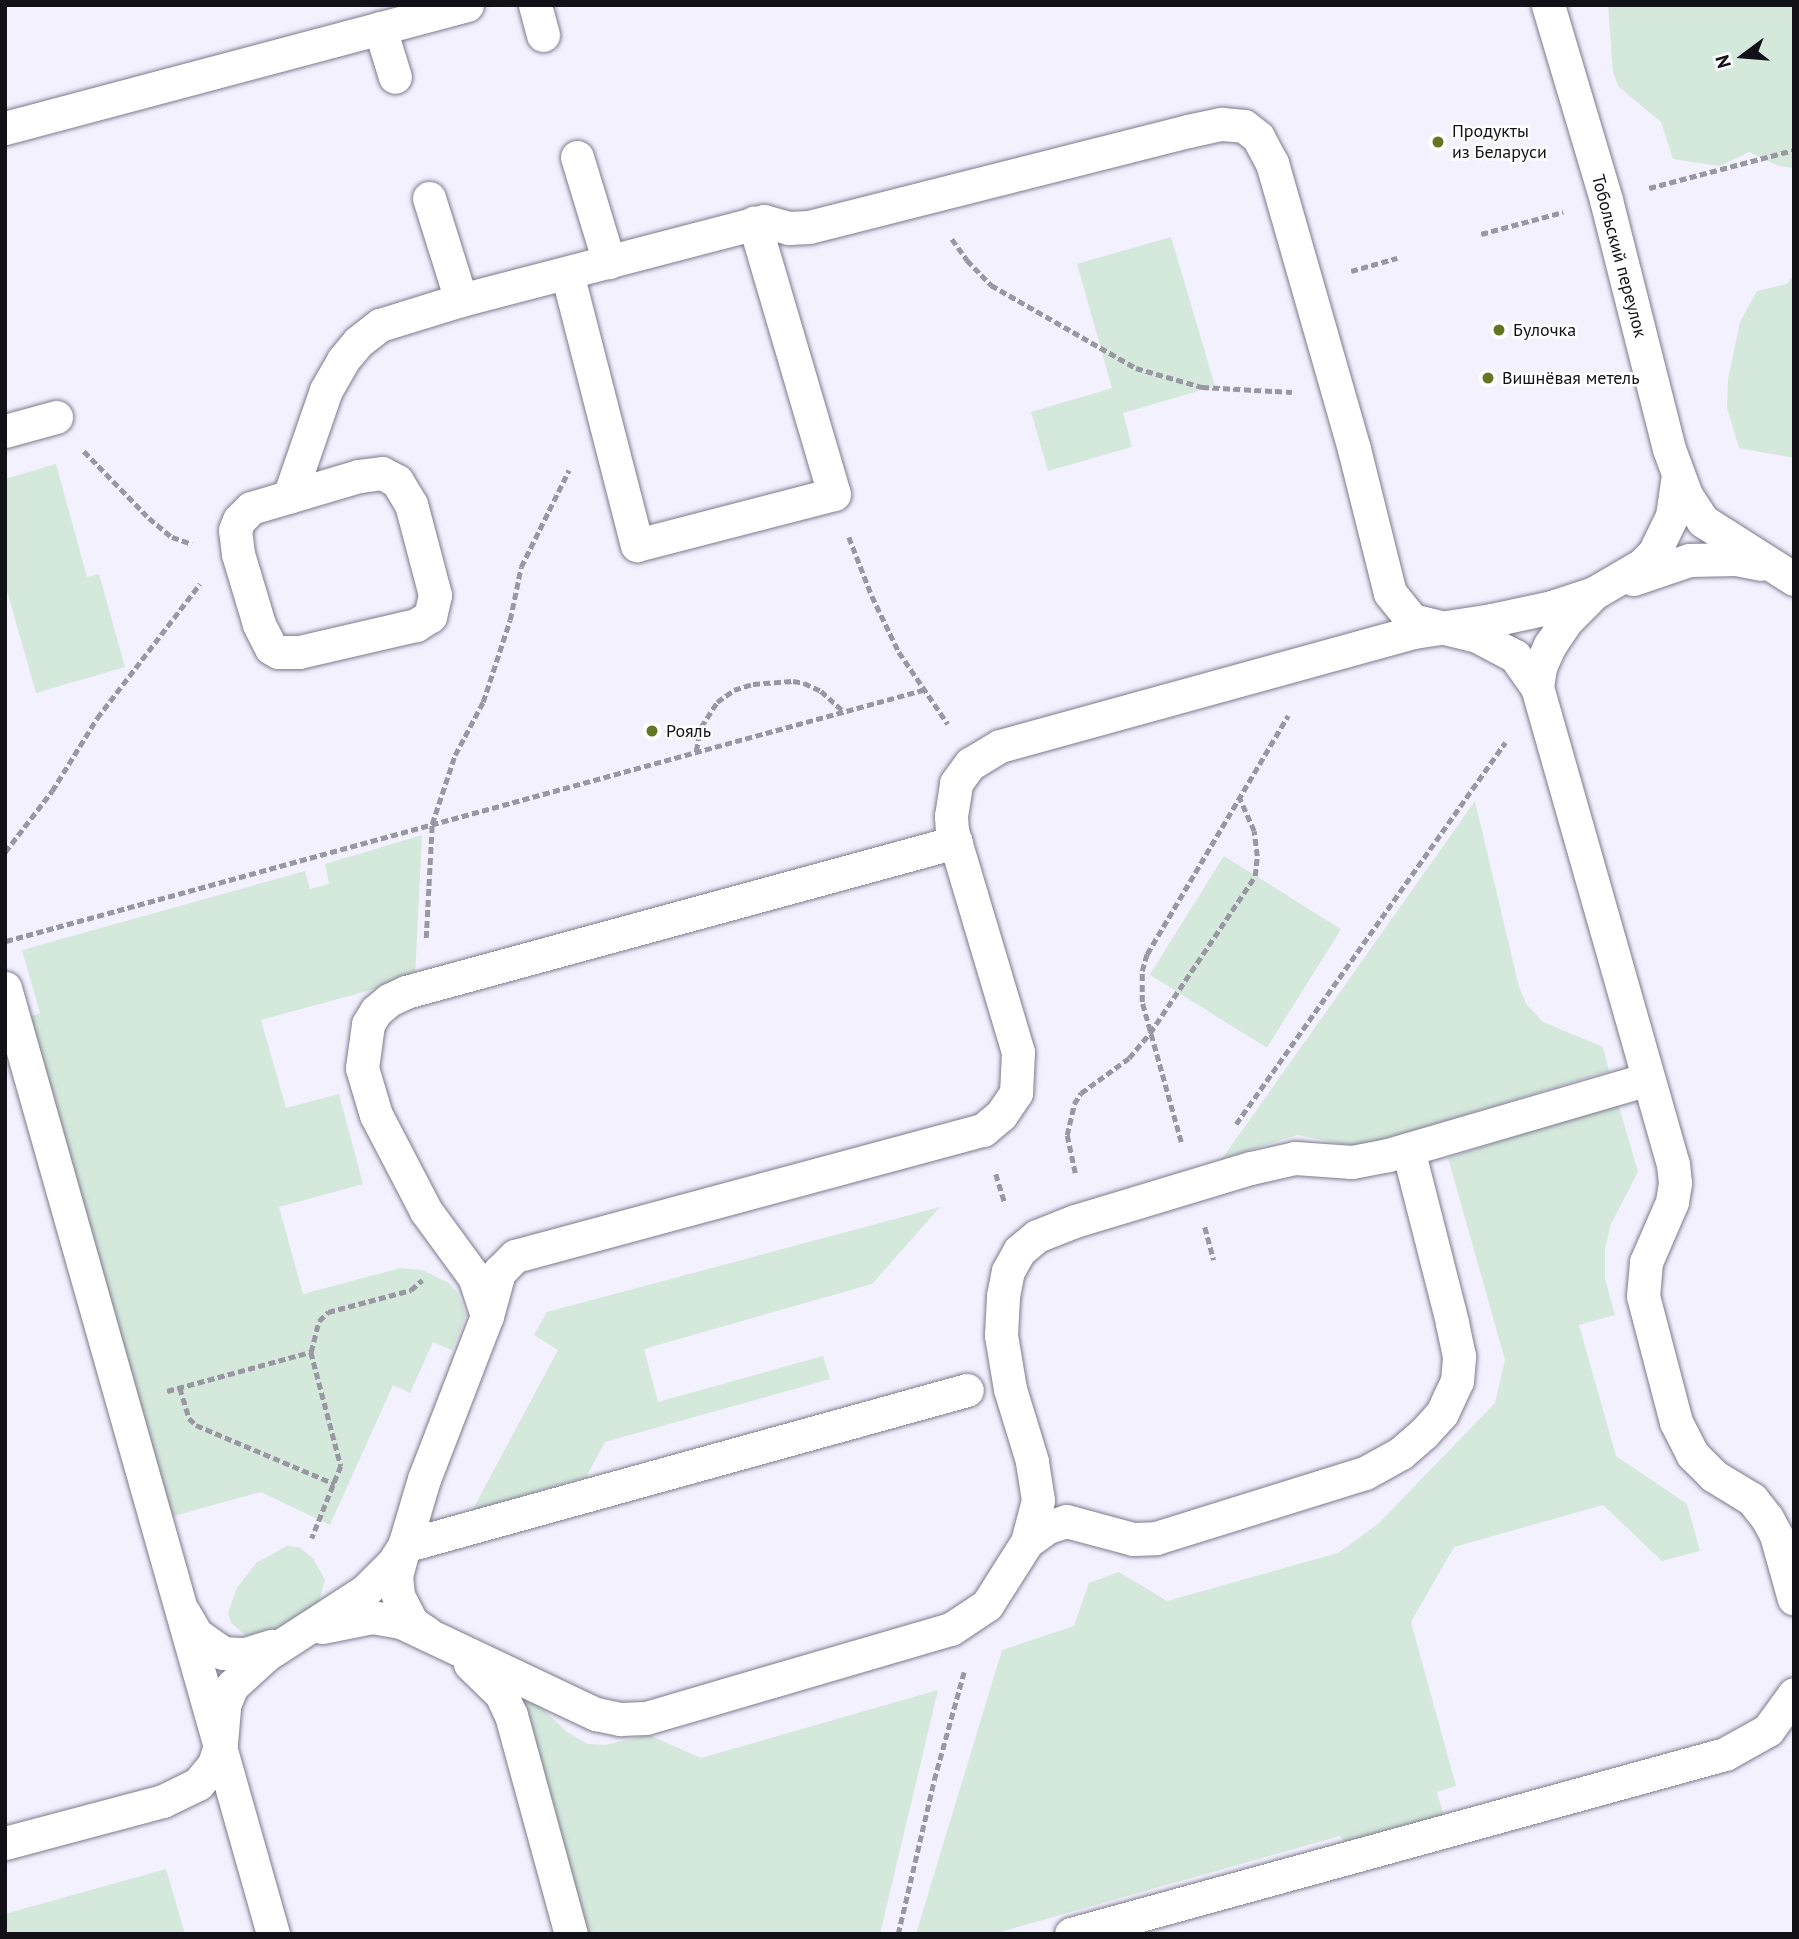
<!DOCTYPE html>
<meta charset="utf-8">
<style>
body{margin:0}
#map{position:relative;width:1799px;height:1939px;overflow:hidden;background:#f3f1fe;font-family:"PT Sans",sans-serif}
div>[style]{position:absolute}
[style*='--x']{left:calc(var(--x)*1px);top:calc(var(--y)*1px);width:calc(var(--w)*1px);rotate:calc(var(--a)*1deg)}
.green>*{inset:0;background:#d4e8dc;transform-origin:0 0}
.path>*{height:4.5px;margin-top:-2.25px;transform-origin:0;background:repeating-linear-gradient(90deg,#9997a2 0 7px,transparent 0 10.5px)}
.roads{filter:drop-shadow(0 0 2px #7d7a8d) drop-shadow(0 0 2px #7d7a8d)}
.lane>*{height:33px;margin:-16.5px;padding:0 16.5px;transform-origin:16.5px;border-radius:16.5px;background:#fff}
.dots>*{width:19px;height:19px;translate:-50% -50%;box-sizing:border-box;border:4px solid #fff;border-radius:50%}
span{translate:-50% -50%;white-space:nowrap;text-align:center;line-height:1.15;-webkit-text-stroke:5px #fff;paint-order:stroke}
.poi-label{font-size:18px;color:#121118}
.left{translate:0 -50%;text-align:left}
.street-label{font-size:18px;color:#121118}
.frame{position:absolute;inset:0;border:7px solid #121118;pointer-events:none}
.north{position:absolute;left:1708px;top:21px;width:70px;height:70px;-webkit-text-stroke:5px #fff;paint-order:stroke;rotate:254deg;font-size:19px;font-weight:700;line-height:28px;text-align:center;color:#121118}
.north::after{content:'';display:block;margin:auto;width:24px;height:32px;background:#121118;clip-path:polygon(50% 0,100% 100%,50% 72%,0 100%)}
</style>
<div id="map">
<div class="green">
<div style="clip-path:polygon(1608px 5px,1794px 5px,1794px 168px,1779px 166px,1749px 152px,1720px 166px,1673px 159px,1661px 122px,1619px 87px,1613px 73px)"></div>
<div style="clip-path:polygon(1171px 237px,1215px 386px,1123px 413px,1132px 447px,1048px 471px,1031px 412px,1112px 388px,1077px 264px)"></div>
<div style="clip-path:polygon(1794px 274px,1794px 458px,1739px 448px,1727px 408px,1728px 379px,1740px 322px,1757px 291px,1787px 284px)"></div>
<div style="clip-path:polygon(56px 464px,87px 577px,99px 574px,125px 667px,36px 693px,5px 584px,5px 479px)"></div>
<div style="clip-path:polygon(1475px 801px,1519px 987px,1527px 1005px,1543px 1022px,1603px 1047px,1609px 1071px,1358px 1147px,1297px 1135px,1222px 1159px)"></div>
<div style="clip-path:polygon(422px 835px,415px 978px,261px 1020px,286px 1108px,339px 1094px,363px 1184px,279px 1207px,303px 1294px,401px 1268px,422px 1270px,449px 1283px,457px 1292px,466px 1315px,452px 1350px,433px 1342px,410px 1393px,393px 1385px,330px 1525px,261px 1492px,170px 1517px,30px 1017px,40px 1013px,22px 950px,305px 871px,310px 889px,329px 884px,325px 864px)"></div>
<div style="left:1224px;top:856px;width:138px;height:140px;rotate:32deg"></div>
<div style="clip-path:polygon(1618px 1103px,1638px 1172px,1611px 1224px,1605px 1249px,1605px 1279px,1615px 1315px,1579px 1325px,1616px 1456px,1687px 1504px,1700px 1551px,1662px 1561px,1603px 1505px,1454px 1547px,1411px 1622px,1456px 1786px,1437px 1792px,1446px 1823px,1351px 1849px,1340px 1836px,993px 1934px,916px 1934px,1002px 1650px,1074px 1626px,1089px 1583px,1119px 1572px,1167px 1601px,1338px 1553px,1378px 1524px,1495px 1403px,1505px 1360px,1448px 1158px)"></div>
<div style="clip-path:polygon(940px 1207px,872px 1284px,644px 1349px,658px 1402px,823px 1356px,830px 1379px,605px 1442px,586px 1477px,472px 1511px,558px 1350px,534px 1335px,547px 1312px)"></div>
<div style="clip-path:polygon(287px 1546px,299px 1547px,313px 1558px,325px 1580px,316px 1611px,302px 1622px,257px 1637px,246px 1636px,231px 1623px,228px 1613px,237px 1588px,256px 1563px)"></div>
<div style="clip-path:polygon(515px 1683px,566px 1731px,587px 1744px,605px 1745px,649px 1735px,701px 1758px,938px 1690px,880px 1934px,585px 1934px)"></div>
<div style="clip-path:polygon(166px 1869px,185px 1934px,5px 1934px,5px 1914px)"></div>
</div>
<div class="path">
<div style="--x:1649;--y:188;--w:150;--a:-14.7"></div>
<div style="--x:1481;--y:234;--w:85;--a:-15"></div>
<div style="--x:952;--y:239;--w:26;--a:54"></div>
<div style="--x:967;--y:260;--w:35;--a:46"></div>
<div style="--x:991;--y:285;--w:167;--a:29.8"></div>
<div style="--x:1136;--y:368;--w:69;--a:16.1"></div>
<div style="--x:1202;--y:387;--w:90;--a:3.2"></div>
<div style="--x:1351;--y:271;--w:48;--a:-15.8"></div>
<div style="--x:84;--y:451;--w:93;--a:45.9"></div>
<div style="--x:149;--y:518;--w:30;--a:40"></div>
<div style="--x:172;--y:537;--w:21;--a:19"></div>
<div style="--x:849;--y:537;--w:63;--a:68.7"></div>
<div style="--x:872;--y:596;--w:62;--a:64.3"></div>
<div style="--x:899;--y:652;--w:87;--a:55.8"></div>
<div style="--x:696;--y:751;--w:25;--a:-78"></div>
<div style="--x:701;--y:727;--w:30;--a:-57"></div>
<div style="--x:717;--y:702;--w:21;--a:-35"></div>
<div style="--x:734;--y:690;--w:20;--a:-18"></div>
<div style="--x:753;--y:684;--w:40;--a:-4.3"></div>
<div style="--x:793;--y:681;--w:11;--a:10"></div>
<div style="--x:804;--y:683;--w:19;--a:25"></div>
<div style="--x:821;--y:691;--w:30;--a:42"></div>
<div style="--x:5;--y:852;--w:77;--a:-52.4"></div>
<div style="--x:52;--y:791;--w:86;--a:-58.3"></div>
<div style="--x:97;--y:718;--w:169;--a:-52.5"></div>
<div style="--x:426;--y:938;--w:114;--a:-87"></div>
<div style="--x:432;--y:824;--w:73;--a:-71.6"></div>
<div style="--x:455;--y:755;--w:60;--a:-62.2"></div>
<div style="--x:483;--y:702;--w:86;--a:-71.8"></div>
<div style="--x:510;--y:620;--w:54;--a:-78.3"></div>
<div style="--x:521;--y:567;--w:108;--a:-63.7"></div>
<div style="--x:6;--y:941;--w:951;--a:-15.31"></div>
<div style="--x:1236;--y:1124;--w:467;--a:-54.8"></div>
<div style="--x:1181;--y:1142;--w:145;--a:-105.6"></div>
<div style="--x:1142;--y:1002;--w:31;--a:-90"></div>
<div style="--x:1142;--y:971;--w:18;--a:-74"></div>
<div style="--x:1147;--y:954;--w:277;--a:-59.4"></div>
<div style="--x:1075;--y:1173;--w:39;--a:-102"></div>
<div style="--x:1067;--y:1135;--w:32;--a:-77"></div>
<div style="--x:1074;--y:1104;--w:13;--a:-58"></div>
<div style="--x:1081;--y:1093;--w:59;--a:-36.1"></div>
<div style="--x:1129;--y:1058;--w:33;--a:-50"></div>
<div style="--x:1150;--y:1033;--w:189;--a:-56.2"></div>
<div style="--x:1255;--y:876;--w:20;--a:-84"></div>
<div style="--x:1257;--y:856;--w:25;--a:-97"></div>
<div style="--x:1254;--y:831;--w:36;--a:-114"></div>
<div style="--x:996;--y:1174;--w:30;--a:73"></div>
<div style="--x:1205;--y:1227;--w:34;--a:75"></div>
<div style="--x:311;--y:1352;--w:32;--a:-76"></div>
<div style="--x:319;--y:1321;--w:13;--a:-45"></div>
<div style="--x:328;--y:1312;--w:86;--a:-14.8"></div>
<div style="--x:411;--y:1290;--w:15;--a:-42"></div>
<div style="--x:180;--y:1388;--w:31;--a:73"></div>
<div style="--x:189;--y:1418;--w:10;--a:45"></div>
<div style="--x:196;--y:1425;--w:151;--a:23"></div>
<div style="--x:167;--y:1391;--w:149;--a:-15.2"></div>
<div style="--x:311;--y:1352;--w:118;--a:75.3"></div>
<div style="--x:341;--y:1466;--w:78;--a:111.9"></div>
<div style="--x:898;--y:1934;--w:158;--a:-76.8"></div>
<div style="--x:934;--y:1780;--w:112;--a:-74.5"></div>
</div>
<div class="roads">
<div class="lane">
<div style="--x:535;--y:5;--w:31;--a:75"></div>
<div style="--x:1548;--y:5;--w:203;--a:73.4"></div>
<div style="--x:1606;--y:200;--w:257;--a:75.8"></div>
<div style="--x:1669;--y:449;--w:49;--a:69.7"></div>
<div style="--x:1686;--y:495;--w:31;--a:57"></div>
<div style="--x:1703;--y:521;--w:108;--a:32.5"></div>
<div style="--x:380;--y:28;--w:51;--a:73"></div>
<div style="--x:5;--y:128;--w:478;--a:-14.9"></div>
<div style="--x:577;--y:157;--w:110;--a:73.1"></div>
<div style="--x:429;--y:198;--w:107;--a:72.6"></div>
<div style="--x:567;--y:273;--w:281;--a:75.6"></div>
<div style="--x:637;--y:545;--w:203;--a:-14.5"></div>
<div style="--x:834;--y:494;--w:283;--a:-106.4"></div>
<div style="--x:5;--y:431;--w:53;--a:-15.4"></div>
<div style="--x:382;--y:473;--w:17;--a:28"></div>
<div style="--x:397;--y:481;--w:27;--a:59"></div>
<div style="--x:411;--y:504;--w:94;--a:75.2"></div>
<div style="--x:435;--y:595;--w:22;--a:103"></div>
<div style="--x:430;--y:616;--w:17;--a:147"></div>
<div style="--x:416;--y:625;--w:120;--a:167"></div>
<div style="--x:299;--y:652;--w:21;--a:180"></div>
<div style="--x:278;--y:652;--w:8;--a:-150"></div>
<div style="--x:271;--y:648;--w:27;--a:-117"></div>
<div style="--x:259;--y:624;--w:73;--a:-106.7"></div>
<div style="--x:238;--y:554;--w:24;--a:-97"></div>
<div style="--x:235;--y:530;--w:11;--a:-68"></div>
<div style="--x:239;--y:520;--w:17;--a:-45"></div>
<div style="--x:251;--y:508;--w:113;--a:-16.5"></div>
<div style="--x:359;--y:476;--w:23;--a:-7"></div>
<div style="--x:289;--y:497;--w:113;--a:-70.9"></div>
<div style="--x:326;--y:390;--w:34;--a:-60"></div>
<div style="--x:343;--y:360;--w:23;--a:-50"></div>
<div style="--x:358;--y:342;--w:28;--a:-38"></div>
<div style="--x:380;--y:325;--w:85;--a:-17.2"></div>
<div style="--x:461;--y:300;--w:313;--a:-14.6"></div>
<div style="--x:764;--y:221;--w:26;--a:16"></div>
<div style="--x:789;--y:228;--w:20;--a:-3"></div>
<div style="--x:809;--y:227;--w:391;--a:-14.2"></div>
<div style="--x:1188;--y:131;--w:35;--a:-12"></div>
<div style="--x:1222;--y:124;--w:22;--a:5"></div>
<div style="--x:1244;--y:126;--w:18;--a:38"></div>
<div style="--x:1258;--y:137;--w:30;--a:62"></div>
<div style="--x:1272;--y:163;--w:298;--a:74"></div>
<div style="--x:1354;--y:449;--w:148;--a:76"></div>
<div style="--x:1390;--y:593;--w:35;--a:51"></div>
<div style="--x:1412;--y:620;--w:67;--a:13.8"></div>
<div style="--x:1477;--y:636;--w:43;--a:27.8"></div>
<div style="--x:1515;--y:656;--w:38;--a:55"></div>
<div style="--x:1537;--y:687;--w:496;--a:74.1"></div>
<div style="--x:1673;--y:1164;--w:19;--a:84"></div>
<div style="--x:1675;--y:1183;--w:19;--a:99"></div>
<div style="--x:1672;--y:1202;--w:65;--a:113.4"></div>
<div style="--x:1646;--y:1262;--w:34;--a:95"></div>
<div style="--x:1643;--y:1296;--w:130;--a:75.3"></div>
<div style="--x:1676;--y:1422;--w:36;--a:63"></div>
<div style="--x:1692;--y:1454;--w:31;--a:45"></div>
<div style="--x:1714;--y:1476;--w:44;--a:31.2"></div>
<div style="--x:1752;--y:1499;--w:24;--a:52"></div>
<div style="--x:1767;--y:1518;--w:19;--a:62"></div>
<div style="--x:1776;--y:1535;--w:66;--a:74.3"></div>
<div style="--x:1633;--y:579;--w:59;--a:-18.7"></div>
<div style="--x:1689;--y:560;--w:47;--a:-1.2"></div>
<div style="--x:1736;--y:559;--w:25;--a:11"></div>
<div style="--x:1537;--y:687;--w:20;--a:-81"></div>
<div style="--x:1540;--y:667;--w:24;--a:-66"></div>
<div style="--x:1550;--y:645;--w:30;--a:-56"></div>
<div style="--x:1567;--y:620;--w:33;--a:-45"></div>
<div style="--x:5;--y:988;--w:983;--a:74.18"></div>
<div style="--x:487;--y:1316;--w:40;--a:-108"></div>
<div style="--x:475;--y:1278;--w:83;--a:-126.2"></div>
<div style="--x:426;--y:1211;--w:108;--a:-117.5"></div>
<div style="--x:376;--y:1115;--w:49;--a:-106.6"></div>
<div style="--x:362;--y:1068;--w:44;--a:-82.2"></div>
<div style="--x:368;--y:1024;--w:15;--a:-58"></div>
<div style="--x:376;--y:1011;--w:17;--a:-40"></div>
<div style="--x:389;--y:1000;--w:19;--a:-25"></div>
<div style="--x:406;--y:992;--w:570;--a:-15.26"></div>
<div style="--x:1027;--y:1542;--w:43;--a:-75.3"></div>
<div style="--x:1038;--y:1500;--w:39;--a:-99"></div>
<div style="--x:1032;--y:1461;--w:75;--a:-107"></div>
<div style="--x:1010;--y:1389;--w:55;--a:-99.5"></div>
<div style="--x:1001;--y:1335;--w:39;--a:-87"></div>
<div style="--x:1003;--y:1296;--w:25;--a:-79"></div>
<div style="--x:1008;--y:1271;--w:23;--a:-61"></div>
<div style="--x:1019;--y:1251;--w:23;--a:-40"></div>
<div style="--x:1037;--y:1236;--w:41;--a:-21.5"></div>
<div style="--x:1075;--y:1221;--w:184;--a:-16.8"></div>
<div style="--x:1251;--y:1168;--w:45;--a:-12.8"></div>
<div style="--x:1295;--y:1158;--w:57;--a:4"></div>
<div style="--x:1352;--y:1162;--w:37;--a:-11"></div>
<div style="--x:1388;--y:1155;--w:271;--a:-16.3"></div>
<div style="--x:184;--y:1613;--w:24;--a:60"></div>
<div style="--x:196;--y:1634;--w:33;--a:35"></div>
<div style="--x:223;--y:1653;--w:22;--a:3"></div>
<div style="--x:245;--y:1654;--w:28;--a:-17"></div>
<div style="--x:322;--y:1627;--w:51;--a:-11.3"></div>
<div style="--x:372;--y:1617;--w:29;--a:10"></div>
<div style="--x:401;--y:1622;--w:216;--a:25.3"></div>
<div style="--x:596;--y:1714;--w:25;--a:12"></div>
<div style="--x:620;--y:1719;--w:26;--a:-2"></div>
<div style="--x:646;--y:1718;--w:318;--a:-16.3"></div>
<div style="--x:951;--y:1629;--w:43;--a:-33.7"></div>
<div style="--x:987;--y:1605;--w:75;--a:-57.6"></div>
<div style="--x:1027;--y:1542;--w:26;--a:-36"></div>
<div style="--x:1048;--y:1527;--w:19;--a:-18"></div>
<div style="--x:1066;--y:1521;--w:69;--a:15"></div>
<div style="--x:1133;--y:1539;--w:23;--a:-2"></div>
<div style="--x:1156;--y:1538;--w:219;--a:-17.3"></div>
<div style="--x:1365;--y:1473;--w:41;--a:-29.1"></div>
<div style="--x:1401;--y:1453;--w:30;--a:-41"></div>
<div style="--x:1424;--y:1433;--w:27;--a:-48"></div>
<div style="--x:1442;--y:1413;--w:35;--a:-65"></div>
<div style="--x:1457;--y:1381;--w:25;--a:-85"></div>
<div style="--x:1459;--y:1356;--w:35;--a:-102"></div>
<div style="--x:1452;--y:1322;--w:178;--a:-104.3"></div>
<div style="--x:427;--y:1633;--w:18;--a:-146"></div>
<div style="--x:412;--y:1623;--w:31;--a:-117"></div>
<div style="--x:398;--y:1595;--w:19;--a:-96"></div>
<div style="--x:396;--y:1576;--w:31;--a:-75"></div>
<div style="--x:404;--y:1546;--w:584;--a:-15.49"></div>
<div style="--x:470;--y:1664;--w:43;--a:44.1"></div>
<div style="--x:501;--y:1694;--w:23;--a:65"></div>
<div style="--x:511;--y:1715;--w:227;--a:74.7"></div>
<div style="--x:5;--y:1843;--w:163;--a:-14.9"></div>
<div style="--x:163;--y:1801;--w:39;--a:-26"></div>
<div style="--x:198;--y:1784;--w:26;--a:-51"></div>
<div style="--x:214;--y:1764;--w:22;--a:-72"></div>
<div style="--x:221;--y:1743;--w:38;--a:-85"></div>
<div style="--x:224;--y:1705;--w:21;--a:-67"></div>
<div style="--x:232;--y:1686;--w:46;--a:-42.4"></div>
<div style="--x:266;--y:1655;--w:118;--a:-32.9"></div>
<div style="--x:365;--y:1591;--w:40;--a:-45"></div>
<div style="--x:393;--y:1563;--w:20;--a:-57"></div>
<div style="--x:404;--y:1546;--w:70;--a:-73.4"></div>
<div style="--x:424;--y:1479;--w:175;--a:-68.9"></div>
<div style="--x:487;--y:1316;--w:46;--a:-74.7"></div>
<div style="--x:499;--y:1272;--w:23;--a:-45"></div>
<div style="--x:515;--y:1256;--w:485;--a:-15.1"></div>
<div style="--x:983;--y:1130;--w:23;--a:-40"></div>
<div style="--x:1001;--y:1115;--w:27;--a:-56"></div>
<div style="--x:1016;--y:1093;--w:41;--a:-87.2"></div>
<div style="--x:1018;--y:1052;--w:231;--a:-106.6"></div>
<div style="--x:952;--y:831;--w:15;--a:-94"></div>
<div style="--x:951;--y:816;--w:33;--a:-81"></div>
<div style="--x:956;--y:783;--w:24;--a:-54"></div>
<div style="--x:970;--y:764;--w:35;--a:-31"></div>
<div style="--x:1000;--y:746;--w:429;--a:-15.4"></div>
<div style="--x:1414;--y:632;--w:79;--a:-8.7"></div>
<div style="--x:1492;--y:620;--w:61;--a:-12.2"></div>
<div style="--x:1552;--y:607;--w:44;--a:-18.4"></div>
<div style="--x:1594;--y:593;--w:56;--a:-30.3"></div>
<div style="--x:1642;--y:565;--w:17;--a:-45"></div>
<div style="--x:1654;--y:553;--w:41;--a:-64.1"></div>
<div style="--x:1672;--y:516;--w:41;--a:-81.7"></div>
<div style="--x:1071;--y:1934;--w:678;--a:-15.39"></div>
<div style="--x:1725;--y:1754;--w:49;--a:-29.2"></div>
<div style="--x:1768;--y:1730;--w:44;--a:-54.2"></div>
</div>
</div>
<div class="dots">
<div style="left:1438px;top:142px;background:#647523"></div>
<div style="left:1499px;top:330px;background:#647523"></div>
<div style="left:1488px;top:378px;background:#647523"></div>
<div style="left:652px;top:731px;background:#647523"></div>
</div>
<div class="poi-label">
<span class="left" style="left:1452px;top:142px">Продукты<br>из Беларуси</span>
<span class="left" style="left:1513px;top:330px">Булочка</span>
<span class="left" style="left:1502px;top:378px">Вишнёвая метель</span>
<span class="left" style="left:666px;top:731px">Рояль</span>
</div>
<div class="street-label">
<span style="left:1619px;top:256px;rotate:75deg">Тобольский переулок</span>
</div>
<div class="frame"></div>
<div class="north">N</div>
</div>
